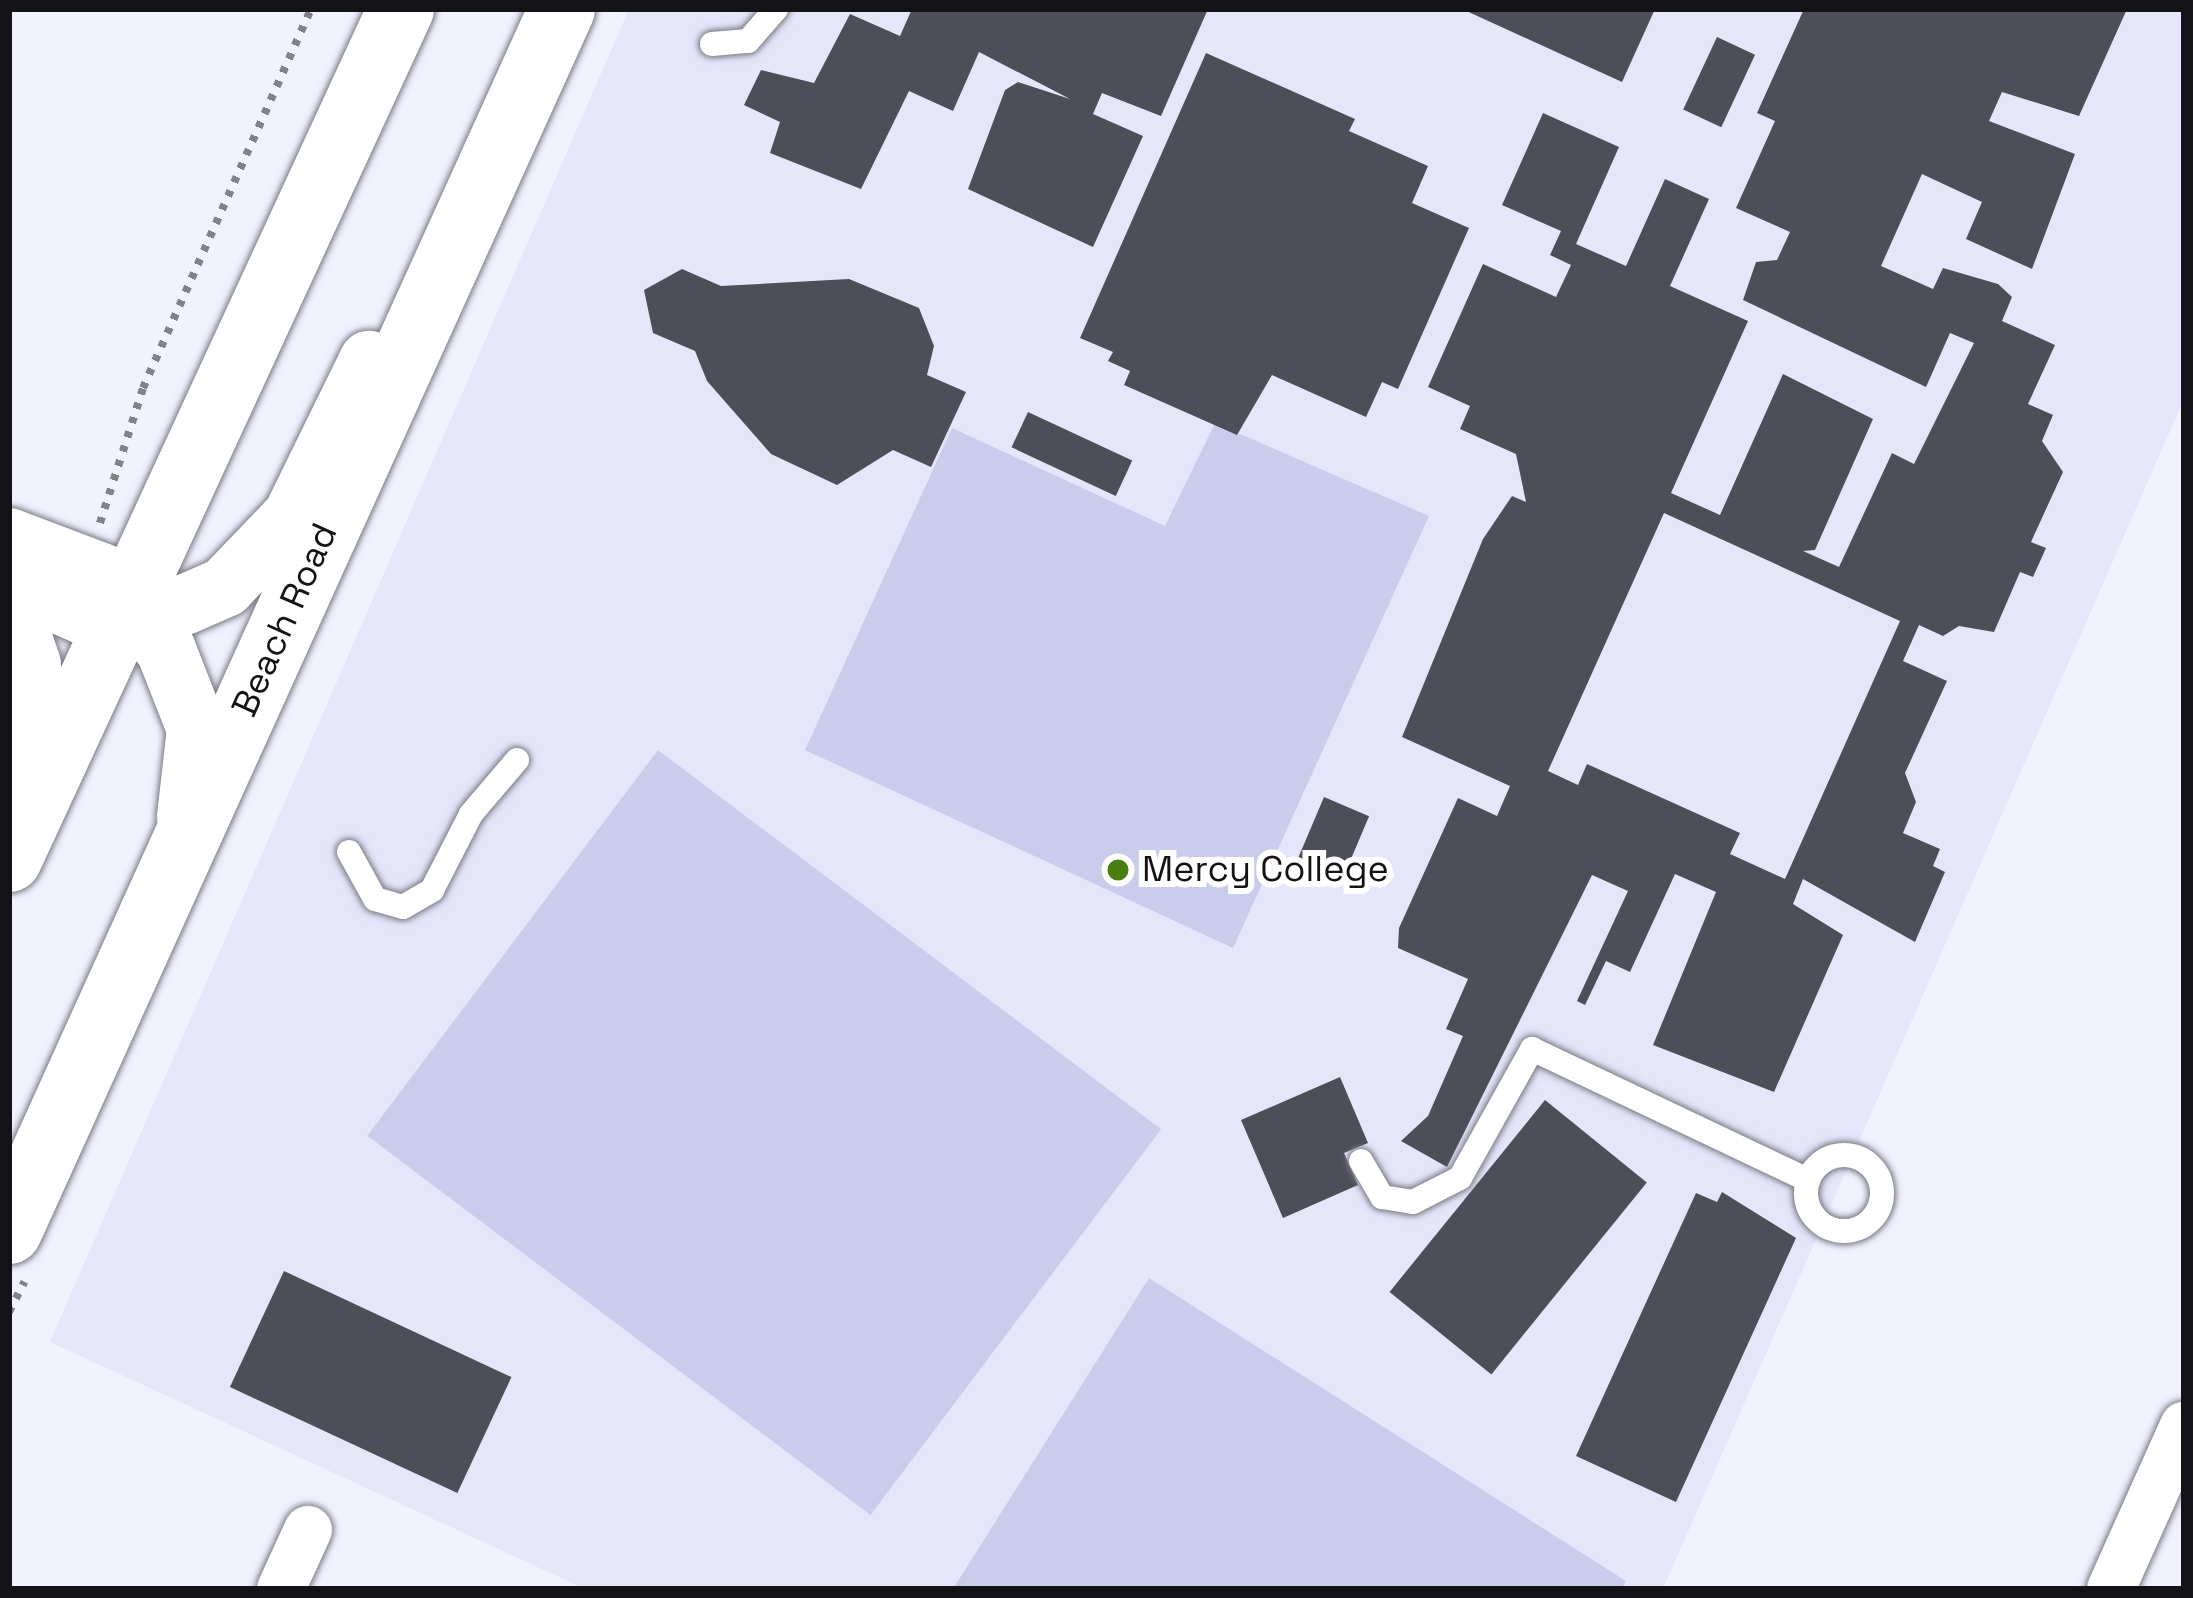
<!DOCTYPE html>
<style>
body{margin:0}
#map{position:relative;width:2193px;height:1598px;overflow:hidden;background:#f1f2ff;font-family:"Space Grotesk",sans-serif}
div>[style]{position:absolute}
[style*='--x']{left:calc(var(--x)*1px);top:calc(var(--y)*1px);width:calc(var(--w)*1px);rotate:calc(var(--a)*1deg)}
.built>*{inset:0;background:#e5e6fa}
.green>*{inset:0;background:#cacceb;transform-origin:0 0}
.building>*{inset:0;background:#4d4e58;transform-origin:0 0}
.path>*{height:8px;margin-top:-4px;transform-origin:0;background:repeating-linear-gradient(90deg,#808189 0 6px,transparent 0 15px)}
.roads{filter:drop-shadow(0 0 3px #7a7b86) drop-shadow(0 0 3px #7a7b86)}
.service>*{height:24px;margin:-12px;padding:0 12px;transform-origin:12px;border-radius:12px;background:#fff}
.service>.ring{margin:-12px;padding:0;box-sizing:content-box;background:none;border:24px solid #fff;border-radius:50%}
.minor>*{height:48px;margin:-24px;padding:0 24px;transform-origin:24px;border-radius:24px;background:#fff}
.tertiary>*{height:60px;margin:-30px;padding:0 30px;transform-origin:30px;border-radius:30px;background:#fff}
.primary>*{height:66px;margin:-33px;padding:0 33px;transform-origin:33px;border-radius:33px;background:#fff}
.dots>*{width:33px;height:33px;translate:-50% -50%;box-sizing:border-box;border:6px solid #fff;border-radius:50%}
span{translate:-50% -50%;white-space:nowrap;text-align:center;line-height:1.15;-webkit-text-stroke:12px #fff;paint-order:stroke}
.street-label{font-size:36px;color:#131317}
.poi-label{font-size:36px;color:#131317}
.left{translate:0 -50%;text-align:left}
.frame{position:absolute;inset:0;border:12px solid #131317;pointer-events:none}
</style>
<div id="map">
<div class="built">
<div style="clip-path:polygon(629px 9px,2184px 9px,2184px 399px,1663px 1589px,585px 1589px,50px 1342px)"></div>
</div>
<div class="green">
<div style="clip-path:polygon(1215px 423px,1429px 516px,1233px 948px,805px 750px,952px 428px,1165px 526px)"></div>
<div style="left:658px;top:750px;width:630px;height:483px;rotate:37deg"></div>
<div style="clip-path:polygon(1149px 1278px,1626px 1581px,1621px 1589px,953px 1589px)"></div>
</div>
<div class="building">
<div style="clip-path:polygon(912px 9px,1208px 9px,1161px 116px,1102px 93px,1093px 114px,1143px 136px,1093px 247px,968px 189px,1005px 90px,1018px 82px,1070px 99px,979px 52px,953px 111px,909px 91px,861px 189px,770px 153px,780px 122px,744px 105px,761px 70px,814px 83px,850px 14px,900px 36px)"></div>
<div style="clip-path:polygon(1462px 9px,1655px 9px,1622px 82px)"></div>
<div style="clip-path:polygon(evenodd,1804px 9px,2127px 9px,2079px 116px,2002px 92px,1989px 121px,2075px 154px,2032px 269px,1966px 239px,1982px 202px,1922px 174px,1881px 266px,1933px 289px,1943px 268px,1998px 284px,2012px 297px,2002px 321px,2055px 345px,2028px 404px,2053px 415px,2042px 441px,2063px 472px,2031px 542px,2046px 548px,2033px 577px,2020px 572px,1994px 632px,1959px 626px,1943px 636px,1919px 625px,1903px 661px,1947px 681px,1905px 773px,1916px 802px,1903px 833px,1940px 849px,1933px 866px,1945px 872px,1915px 942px,1803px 879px,1793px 904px,1843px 935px,1774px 1092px,1653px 1045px,1716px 892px,1675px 874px,1630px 972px,1606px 961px,1585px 1005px,1577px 1001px,1628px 891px,1592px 875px,1447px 1167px,1401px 1141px,1428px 1116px,1463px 1036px,1446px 1029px,1468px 979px,1398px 948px,1399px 928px,1458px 798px,1497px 816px,1510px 786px,1402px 737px,1483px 539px,1512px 496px,1526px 502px,1516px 454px,1460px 429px,1470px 406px,1428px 387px,1483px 264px,1556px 297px,1571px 265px,1550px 255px,1561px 231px,1502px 205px,1543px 113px,1619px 147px,1576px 244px,1626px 266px,1665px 179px,1709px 199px,1670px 286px,1748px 321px,1671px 493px,1720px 515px,1783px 374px,1873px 419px,1815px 550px,1803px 551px,1839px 567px,1892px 453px,1914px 464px,1974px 343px,1950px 333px,1926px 387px,1743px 300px,1756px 262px,1777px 260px,1790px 232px,1736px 208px,1775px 121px,1757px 113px,1804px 9px,1664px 513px,1900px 621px,1785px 879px,1730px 854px,1740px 833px,1587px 764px,1578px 785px,1548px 771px,1664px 513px)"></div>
<div style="left:1717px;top:37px;width:42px;height:80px;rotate:25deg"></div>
<div style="clip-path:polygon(1206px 53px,1355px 119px,1349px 131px,1428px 166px,1412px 203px,1469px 228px,1398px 389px,1382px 382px,1366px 417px,1272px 375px,1237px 435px,1124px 385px,1130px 371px,1108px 361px,1113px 352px,1080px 338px)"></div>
<div style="clip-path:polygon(682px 269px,721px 286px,849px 279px,919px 308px,934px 346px,927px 375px,966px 392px,931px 467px,893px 450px,837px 485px,771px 454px,707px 381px,695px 351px,653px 333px,644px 290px)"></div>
<div style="left:1028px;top:412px;width:115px;height:39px;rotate:25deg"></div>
<div style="left:1324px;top:797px;width:49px;height:77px;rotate:23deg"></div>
<div style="clip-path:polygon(1340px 1077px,1368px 1143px,1344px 1153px,1358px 1185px,1283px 1218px,1241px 1120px)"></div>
<div style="left:1545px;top:1100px;width:131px;height:247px;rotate:39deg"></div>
<div style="clip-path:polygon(1722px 1192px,1796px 1238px,1676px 1502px,1576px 1456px,1696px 1193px,1717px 1202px)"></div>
<div style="left:284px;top:1271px;width:251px;height:128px;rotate:25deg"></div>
</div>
<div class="path">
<div style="--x:100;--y:523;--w:142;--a:-72.3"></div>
<div style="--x:143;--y:388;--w:415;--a:-66.1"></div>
<div style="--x:9;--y:1312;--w:34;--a:-63"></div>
</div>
<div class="roads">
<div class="service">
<div style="--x:712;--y:44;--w:36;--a:-5"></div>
<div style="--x:748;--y:41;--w:43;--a:-48.8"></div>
<div style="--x:349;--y:852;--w:54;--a:61"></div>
<div style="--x:375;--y:899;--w:29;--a:16"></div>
<div style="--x:403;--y:907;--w:34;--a:-30"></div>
<div style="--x:432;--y:890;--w:85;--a:-62.8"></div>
<div style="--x:471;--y:814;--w:71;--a:-49.6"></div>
<div class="ring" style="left:1806px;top:1155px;width:52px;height:52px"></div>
<div style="--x:1361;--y:1161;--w:42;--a:59.7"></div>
<div style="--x:1382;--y:1197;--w:31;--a:9"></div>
<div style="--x:1413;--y:1202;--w:53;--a:-27.1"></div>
<div style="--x:1460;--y:1178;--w:148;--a:-60.8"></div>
<div style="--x:1532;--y:1049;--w:306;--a:25.4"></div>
</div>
<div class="minor">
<div style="--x:281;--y:1589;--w:65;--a:-65.4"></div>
<div style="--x:2111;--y:1589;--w:179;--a:-65.9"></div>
</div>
<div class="tertiary">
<div style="--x:9;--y:538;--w:98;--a:20.8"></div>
<div style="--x:101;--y:573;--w:101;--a:49.8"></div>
<div style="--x:166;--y:650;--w:85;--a:68.6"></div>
<div style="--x:197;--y:729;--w:89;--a:96.5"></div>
<div style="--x:9;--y:582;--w:81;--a:23.4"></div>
<div style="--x:83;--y:614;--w:101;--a:-5.1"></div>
<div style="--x:184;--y:605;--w:45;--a:-23.7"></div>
<div style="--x:225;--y:587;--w:98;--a:-46.2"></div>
<div style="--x:293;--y:516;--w:173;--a:-63.9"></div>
</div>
<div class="primary">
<div style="--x:9;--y:608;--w:60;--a:71.6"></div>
<div style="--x:28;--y:665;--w:129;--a:98.4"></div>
<div style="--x:9;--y:859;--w:936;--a:-65.24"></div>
<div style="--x:9;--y:1231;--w:1341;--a:-65.65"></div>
</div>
</div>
<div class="dots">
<div style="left:1118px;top:870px;background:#497d0f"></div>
</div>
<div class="street-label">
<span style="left:285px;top:620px;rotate:-66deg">Beach Road</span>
</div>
<div class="poi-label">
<span class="left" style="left:1142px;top:870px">Mercy College</span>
</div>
<div class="frame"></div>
</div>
